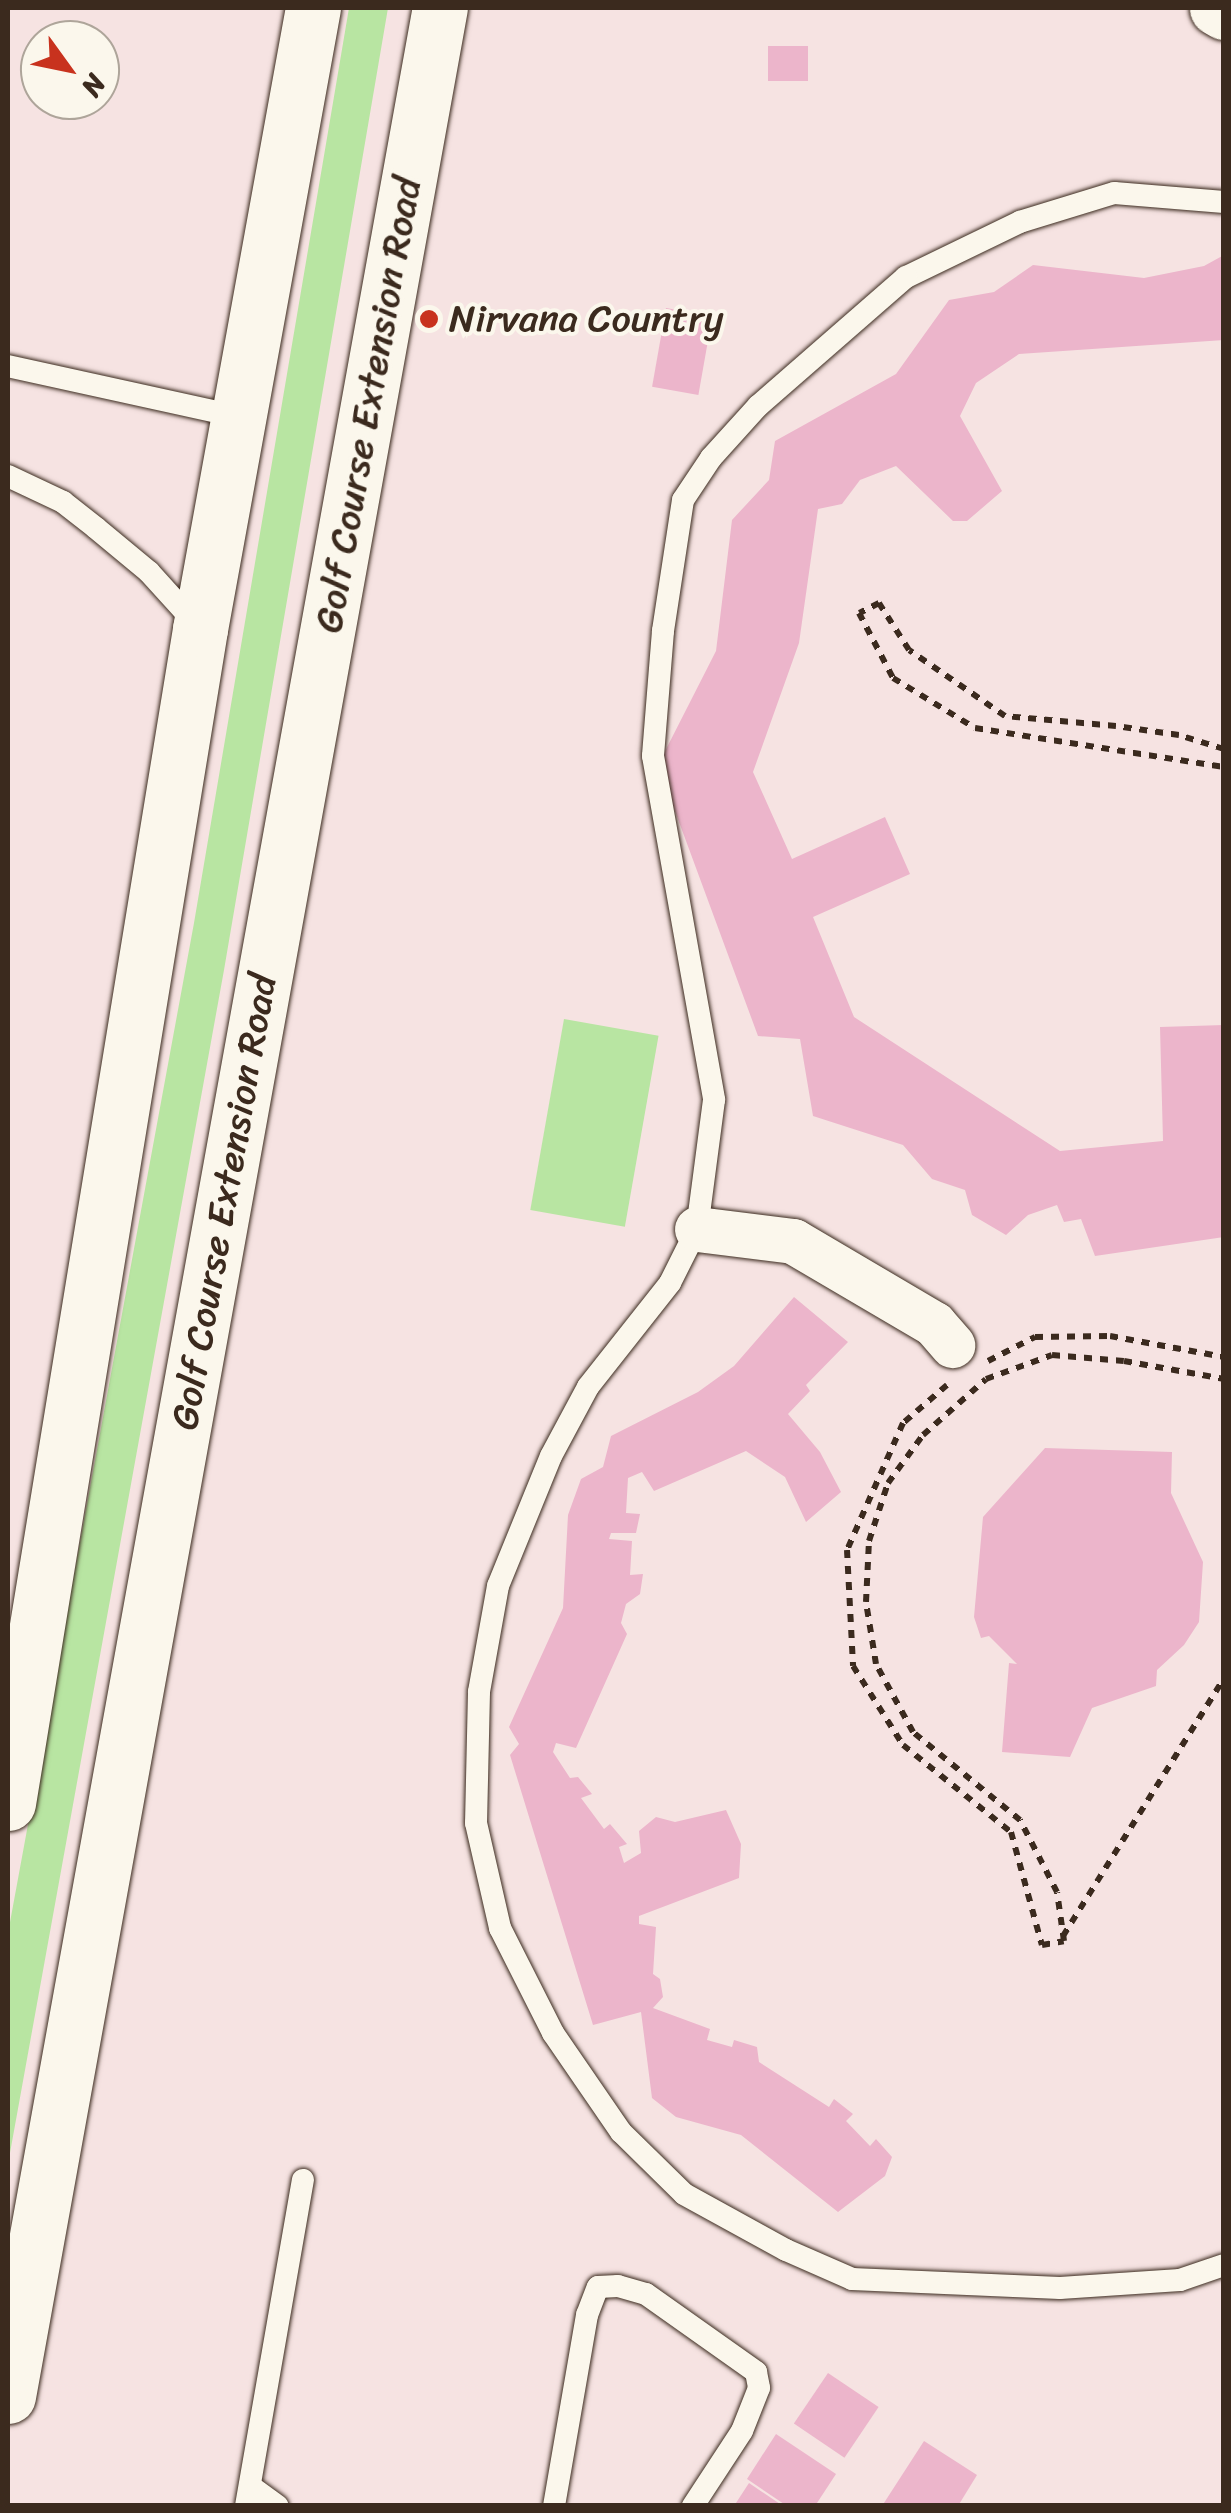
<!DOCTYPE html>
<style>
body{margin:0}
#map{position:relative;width:1231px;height:2513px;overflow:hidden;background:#f6e3e2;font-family:Sriracha,sans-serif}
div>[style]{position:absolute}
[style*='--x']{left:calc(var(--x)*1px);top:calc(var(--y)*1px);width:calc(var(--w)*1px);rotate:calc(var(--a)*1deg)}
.green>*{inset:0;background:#b8e5a2;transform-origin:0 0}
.building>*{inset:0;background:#ecb5cb;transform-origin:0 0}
.path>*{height:6px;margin-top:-3px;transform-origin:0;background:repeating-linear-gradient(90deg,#3b2a1e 0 8px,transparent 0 16px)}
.roads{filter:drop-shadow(0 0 2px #3b2a1e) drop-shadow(0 0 2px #3b2a1e)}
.lane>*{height:22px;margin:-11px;padding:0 11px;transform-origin:11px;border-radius:11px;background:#fbf7ec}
.street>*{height:45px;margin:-22.5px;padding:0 22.5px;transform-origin:22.5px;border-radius:22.5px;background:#fbf7ec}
.secondary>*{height:55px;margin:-27.5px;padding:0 27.5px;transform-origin:27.5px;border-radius:27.5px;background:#fbf7ec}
.dots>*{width:28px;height:28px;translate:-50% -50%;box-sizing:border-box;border:5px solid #fbf7ec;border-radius:50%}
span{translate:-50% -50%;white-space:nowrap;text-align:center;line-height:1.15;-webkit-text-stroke:8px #fbf7ec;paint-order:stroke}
.poi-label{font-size:38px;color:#3b2a1e}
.left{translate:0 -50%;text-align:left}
.street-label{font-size:38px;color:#3b2a1e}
.frame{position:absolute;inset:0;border:10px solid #3b2a1e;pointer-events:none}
.north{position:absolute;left:20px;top:20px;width:100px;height:100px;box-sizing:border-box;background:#fbf7ec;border:2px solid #aea59a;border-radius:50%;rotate:123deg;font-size:28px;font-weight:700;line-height:40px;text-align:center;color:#3b2a1e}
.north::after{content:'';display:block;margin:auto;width:35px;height:45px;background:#c8321e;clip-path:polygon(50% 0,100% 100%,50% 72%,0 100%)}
</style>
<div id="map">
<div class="green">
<div style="clip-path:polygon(349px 8px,388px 8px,224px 970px,8px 2164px,8px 1933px,194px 923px)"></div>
<div style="left:564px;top:1019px;width:96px;height:194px;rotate:10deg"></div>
</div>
<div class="building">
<div style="left:768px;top:46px;width:40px;height:35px"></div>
<div style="clip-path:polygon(1224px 255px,1224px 340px,1019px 354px,976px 383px,960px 416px,1002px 491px,967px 521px,953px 521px,896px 466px,860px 480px,842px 504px,818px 509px,799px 643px,753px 772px,792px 859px,885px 817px,910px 874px,813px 917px,854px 1017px,1060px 1151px,1163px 1141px,1160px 1027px,1224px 1025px,1224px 1237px,1095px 1256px,1081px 1219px,1064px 1222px,1057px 1205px,1028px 1215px,1006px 1235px,972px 1215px,965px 1190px,932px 1179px,903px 1145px,813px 1116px,800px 1039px,758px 1036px,658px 765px,716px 651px,732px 520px,769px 480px,775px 441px,896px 374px,949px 300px,994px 292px,1033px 265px,1144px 278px,1204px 266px)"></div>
<div style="left:666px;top:308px;width:47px;height:80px;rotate:10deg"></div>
<div style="clip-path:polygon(794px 1297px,848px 1342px,806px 1385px,810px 1391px,788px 1414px,820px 1452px,841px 1492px,806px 1522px,785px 1477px,746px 1451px,654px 1491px,642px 1472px,628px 1478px,626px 1513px,640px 1514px,636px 1533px,611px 1533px,609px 1539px,632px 1541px,630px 1575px,643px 1574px,640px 1594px,626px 1604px,621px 1623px,627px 1634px,576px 1748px,556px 1743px,553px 1752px,570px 1778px,578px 1777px,592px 1794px,581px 1798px,604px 1829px,610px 1824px,627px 1844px,619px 1847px,624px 1863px,641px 1853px,639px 1831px,656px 1817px,675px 1822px,726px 1810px,741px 1844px,739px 1878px,639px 1916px,639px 1924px,656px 1927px,653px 1974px,660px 1979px,663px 1997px,653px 2008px,710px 2029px,707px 2040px,732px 2047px,734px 2040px,757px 2047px,759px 2062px,829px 2107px,834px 2099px,853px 2114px,846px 2121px,870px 2146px,876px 2139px,892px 2157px,885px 2176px,838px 2212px,741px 2135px,676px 2117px,652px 2098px,641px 2012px,593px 2025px,510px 1755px,519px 1744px,509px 1727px,563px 1608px,568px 1515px,581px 1479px,603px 1467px,611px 1436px,698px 1392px,734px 1366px)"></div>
<div style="clip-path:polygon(1045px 1448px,1172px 1452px,1171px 1493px,1203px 1562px,1199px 1622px,1184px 1645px,1157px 1670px,1156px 1686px,1092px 1708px,1070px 1757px,1002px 1752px,1009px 1663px,1017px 1664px,989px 1636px,981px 1638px,974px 1617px,983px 1517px)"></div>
<div style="left:828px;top:2373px;width:61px;height:61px;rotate:34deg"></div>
<div style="clip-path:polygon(776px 2434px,836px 2474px,815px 2506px,787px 2506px,747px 2479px)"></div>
<div style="clip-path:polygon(924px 2441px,977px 2475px,958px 2506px,882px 2506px)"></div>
<div style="clip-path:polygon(749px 2483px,783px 2506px,734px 2506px)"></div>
</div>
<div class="path">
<div style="--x:1224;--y:749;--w:47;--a:-162.7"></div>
<div style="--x:1179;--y:735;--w:64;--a:-171.9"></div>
<div style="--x:1116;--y:726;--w:111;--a:-174.9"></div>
<div style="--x:1005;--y:716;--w:116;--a:-145.5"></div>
<div style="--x:909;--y:650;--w:56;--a:-122.6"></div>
<div style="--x:879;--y:603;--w:22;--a:153"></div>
<div style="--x:859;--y:613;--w:73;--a:62.4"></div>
<div style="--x:893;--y:678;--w:96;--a:31.4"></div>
<div style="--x:975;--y:728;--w:252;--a:8.9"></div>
<div style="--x:988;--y:1361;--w:53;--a:-27.1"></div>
<div style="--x:1035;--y:1337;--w:75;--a:-0.8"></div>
<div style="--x:1110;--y:1336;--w:116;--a:10.4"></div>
<div style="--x:947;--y:1385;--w:58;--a:139.2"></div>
<div style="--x:903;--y:1423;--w:139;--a:113.8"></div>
<div style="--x:847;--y:1550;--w:116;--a:87"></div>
<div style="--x:853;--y:1666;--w:93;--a:57.7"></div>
<div style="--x:903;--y:1745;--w:139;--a:38.9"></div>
<div style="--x:1011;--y:1832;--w:117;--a:74.7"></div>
<div style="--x:1042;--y:1945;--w:22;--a:-10"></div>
<div style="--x:1064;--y:1941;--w:49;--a:-98.1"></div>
<div style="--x:1057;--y:1892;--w:81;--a:-117.2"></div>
<div style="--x:1020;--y:1820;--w:139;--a:-140.6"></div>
<div style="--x:913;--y:1732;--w:77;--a:-118.6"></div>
<div style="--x:876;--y:1664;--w:63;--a:-99.2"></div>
<div style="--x:866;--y:1602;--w:61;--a:-87.2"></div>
<div style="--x:869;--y:1541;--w:61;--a:-71.9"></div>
<div style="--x:888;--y:1483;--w:59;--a:-53.9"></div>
<div style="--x:923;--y:1435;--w:84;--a:-41.6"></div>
<div style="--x:986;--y:1379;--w:70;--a:-20"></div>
<div style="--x:1052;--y:1355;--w:72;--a:4.8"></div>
<div style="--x:1124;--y:1361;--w:102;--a:10.2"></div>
<div style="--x:1063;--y:1936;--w:304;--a:-58"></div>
</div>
<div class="roads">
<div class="lane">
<div style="--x:1224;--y:202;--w:110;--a:-175.3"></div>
<div style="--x:1114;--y:193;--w:98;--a:162.9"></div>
<div style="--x:1020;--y:222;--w:127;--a:154.2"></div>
<div style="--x:906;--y:277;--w:196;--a:138.9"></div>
<div style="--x:758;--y:406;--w:70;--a:132.1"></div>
<div style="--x:711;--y:458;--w:50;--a:123.7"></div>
<div style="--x:683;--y:500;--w:133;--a:98.7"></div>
<div style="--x:663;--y:631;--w:125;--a:94.6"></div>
<div style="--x:653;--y:756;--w:349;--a:79.9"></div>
<div style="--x:714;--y:1100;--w:130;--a:97.5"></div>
<div style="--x:697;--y:1229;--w:60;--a:116.6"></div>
<div style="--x:670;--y:1283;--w:132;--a:128.3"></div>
<div style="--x:588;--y:1387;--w:78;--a:118.2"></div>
<div style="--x:551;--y:1456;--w:140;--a:112.2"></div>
<div style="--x:498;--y:1586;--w:108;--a:100.2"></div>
<div style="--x:479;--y:1692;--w:131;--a:91.3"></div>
<div style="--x:476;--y:1823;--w:108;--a:77.1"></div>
<div style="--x:500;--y:1928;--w:118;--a:63.2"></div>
<div style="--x:553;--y:2033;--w:120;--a:55.5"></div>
<div style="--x:621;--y:2132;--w:88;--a:44.5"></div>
<div style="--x:684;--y:2194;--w:116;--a:28.8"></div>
<div style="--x:786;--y:2250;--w:72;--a:23.7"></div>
<div style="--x:852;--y:2279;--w:208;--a:2.5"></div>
<div style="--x:1060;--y:2288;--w:120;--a:-3.8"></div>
<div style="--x:1180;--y:2280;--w:46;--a:-18.8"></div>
<div style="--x:8;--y:366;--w:237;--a:12.4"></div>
<div style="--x:8;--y:476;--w:61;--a:25.3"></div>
<div style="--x:63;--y:502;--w:42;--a:38.2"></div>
<div style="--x:96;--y:528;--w:69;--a:39.7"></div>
<div style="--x:149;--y:572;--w:73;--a:47.8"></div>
<div style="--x:250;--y:2486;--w:34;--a:36"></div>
<div style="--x:246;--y:2506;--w:331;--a:-80.1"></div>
<div style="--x:554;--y:2506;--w:194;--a:-80.2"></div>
<div style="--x:587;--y:2315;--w:30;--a:-69"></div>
<div style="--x:598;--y:2287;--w:20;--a:-3"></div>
<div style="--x:618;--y:2286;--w:29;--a:16"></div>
<div style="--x:646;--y:2294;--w:135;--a:35.3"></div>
<div style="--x:756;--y:2372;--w:16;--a:79"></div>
<div style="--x:759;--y:2388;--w:46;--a:111.6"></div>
<div style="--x:742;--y:2431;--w:90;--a:123.2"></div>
</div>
<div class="street">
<div style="--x:697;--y:1229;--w:97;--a:7.1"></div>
<div style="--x:793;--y:1241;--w:164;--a:30.5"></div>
<div style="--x:934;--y:1324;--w:28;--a:49"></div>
</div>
<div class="secondary">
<div style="--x:1217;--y:8;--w:8;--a:30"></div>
<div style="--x:8;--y:1803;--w:1190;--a:-80.71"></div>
<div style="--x:200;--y:629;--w:631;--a:-79.69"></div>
<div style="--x:8;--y:2396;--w:2427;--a:-79.75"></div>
</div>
</div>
<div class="dots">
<div style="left:429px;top:319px;background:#c8321e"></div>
</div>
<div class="poi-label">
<span class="left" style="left:449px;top:319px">Nirvana Country</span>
</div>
<div class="street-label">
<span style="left:368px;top:405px;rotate:-80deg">Golf Course Extension Road</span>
<span style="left:224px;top:1202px;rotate:-80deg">Golf Course Extension Road</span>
</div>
<div class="frame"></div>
<div class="north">N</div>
</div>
